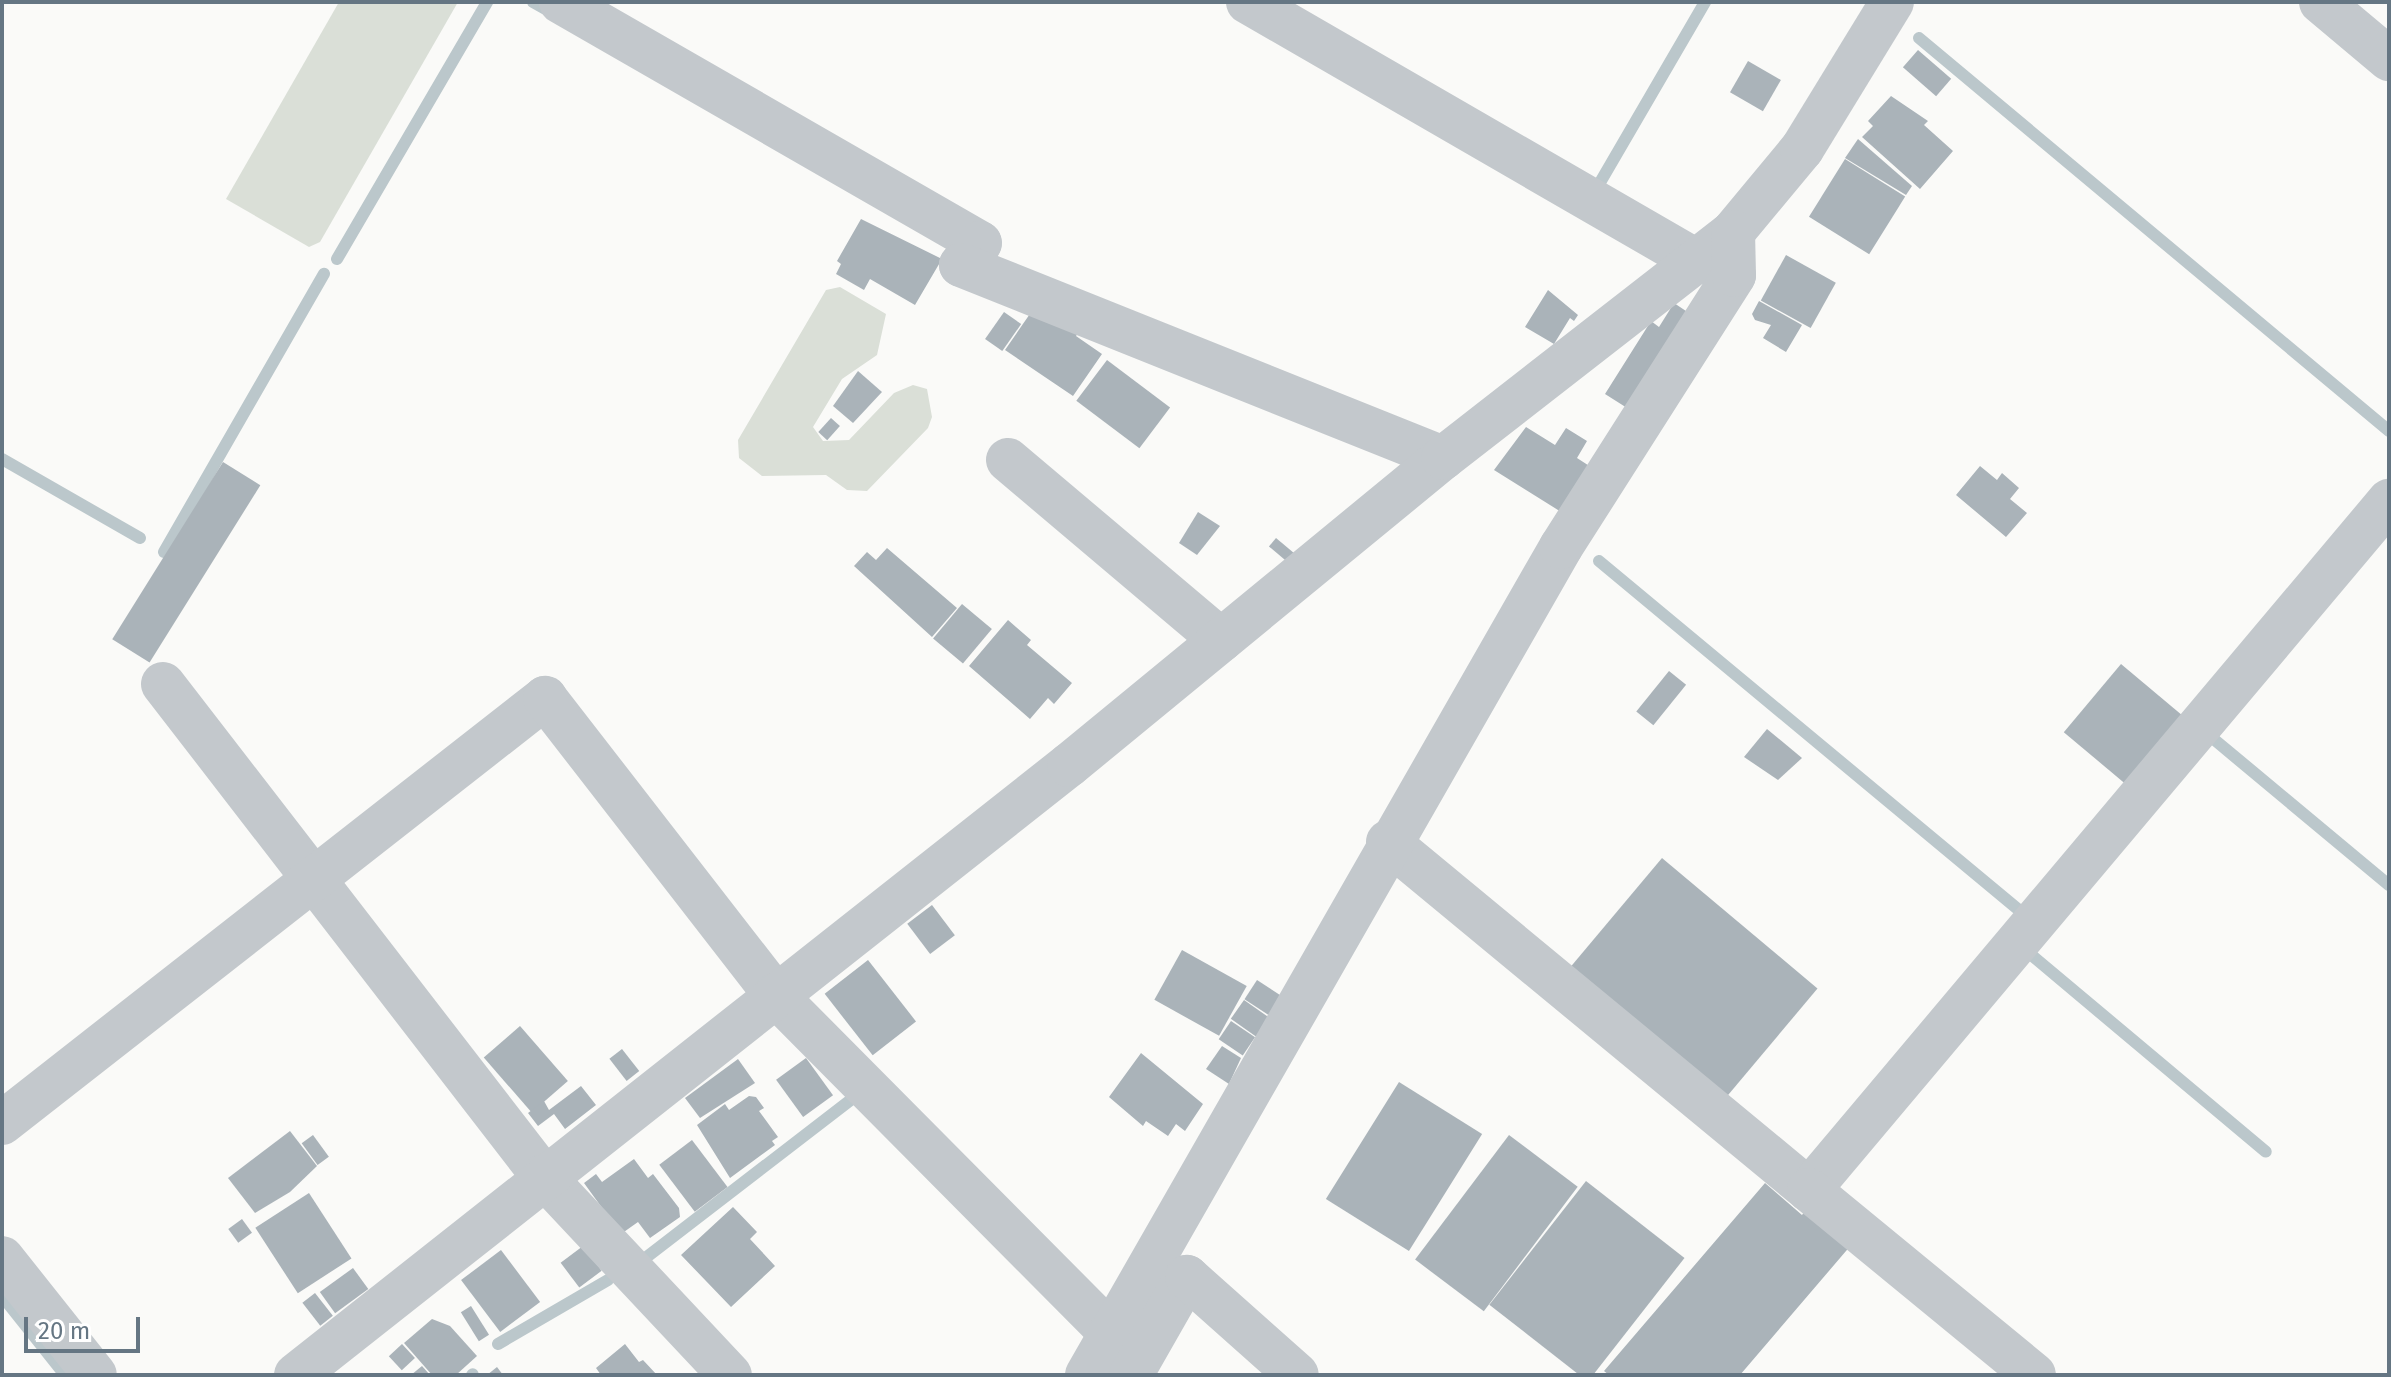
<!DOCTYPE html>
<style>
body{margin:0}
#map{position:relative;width:2391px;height:1377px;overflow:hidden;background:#fafaf8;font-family:"Fira Sans",sans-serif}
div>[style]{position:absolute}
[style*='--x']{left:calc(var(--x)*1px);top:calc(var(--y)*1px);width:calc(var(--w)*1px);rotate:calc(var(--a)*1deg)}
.green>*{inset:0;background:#dadfd7}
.stream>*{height:12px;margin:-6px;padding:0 6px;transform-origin:6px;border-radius:6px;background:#bbc7cb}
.building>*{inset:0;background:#aab3b9;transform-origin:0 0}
.minor>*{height:44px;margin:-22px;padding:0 22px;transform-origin:22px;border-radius:22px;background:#c3c8cc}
span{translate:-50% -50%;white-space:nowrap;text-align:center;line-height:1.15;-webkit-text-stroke:8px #fff;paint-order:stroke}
.frame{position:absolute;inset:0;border:4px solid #657683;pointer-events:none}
.scale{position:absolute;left:24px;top:1317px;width:116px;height:36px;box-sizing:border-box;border:4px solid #657683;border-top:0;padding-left:10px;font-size:24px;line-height:28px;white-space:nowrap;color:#657683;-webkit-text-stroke:6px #fff;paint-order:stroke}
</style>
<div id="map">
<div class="green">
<div style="clip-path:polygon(339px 2px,458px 2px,320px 242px,309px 247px,226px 199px)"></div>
<div style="clip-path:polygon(840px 287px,886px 314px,877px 355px,842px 379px,813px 427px,823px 441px,849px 440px,894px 393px,913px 385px,927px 389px,932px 417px,928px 428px,867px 491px,847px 490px,826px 475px,762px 476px,739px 458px,738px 440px,826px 290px)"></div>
</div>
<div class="stream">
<div style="--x:533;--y:2;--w:21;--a:29"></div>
<div style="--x:1919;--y:38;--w:613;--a:39.9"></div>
<div style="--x:1598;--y:186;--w:213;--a:-59.8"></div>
<div style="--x:337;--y:259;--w:298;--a:-59.7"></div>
<div style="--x:2;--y:459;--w:159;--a:29.8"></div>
<div style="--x:164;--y:552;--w:321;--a:-60.1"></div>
<div style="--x:1599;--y:561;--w:554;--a:39.73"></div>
<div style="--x:2210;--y:736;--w:233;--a:39.8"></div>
<div style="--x:2029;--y:953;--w:309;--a:40"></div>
<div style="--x:648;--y:1256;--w:259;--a:-37.6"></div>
<div style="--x:2;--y:1296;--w:101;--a:51.4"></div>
<div style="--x:498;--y:1344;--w:127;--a:-30.2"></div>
<div style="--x:472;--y:1375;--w:1;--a:-45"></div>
</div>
<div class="building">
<div style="left:1918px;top:50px;width:44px;height:23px;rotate:41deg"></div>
<div style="left:1748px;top:61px;width:38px;height:36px;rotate:30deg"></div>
<div style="clip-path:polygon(1891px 96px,1928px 121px,1924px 125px,1953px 151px,1920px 189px,1862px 137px,1873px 126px,1868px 121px)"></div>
<div style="clip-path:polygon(1858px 139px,1912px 186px,1906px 195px,1845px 158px)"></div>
<div style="left:1845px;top:159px;width:71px;height:68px;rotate:32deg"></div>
<div style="clip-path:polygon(861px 219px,942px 259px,915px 305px,870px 279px,864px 290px,836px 274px,841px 264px,837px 261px)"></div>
<div style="left:1786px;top:255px;width:57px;height:52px;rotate:29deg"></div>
<div style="clip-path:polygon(1548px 290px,1578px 315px,1574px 321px,1570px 318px,1554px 344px,1525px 327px)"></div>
<div style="clip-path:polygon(1759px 301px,1802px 325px,1786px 352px,1763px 338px,1771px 325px,1755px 320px,1752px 314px)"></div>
<div style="clip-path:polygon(1674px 303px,1695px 317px,1635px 413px,1605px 394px,1651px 321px,1659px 327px)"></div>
<div style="clip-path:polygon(1034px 308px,1081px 329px,1076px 336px,1102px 354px,1073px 396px,1005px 350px)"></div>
<div style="left:1004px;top:312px;width:21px;height:33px;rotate:35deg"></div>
<div style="left:1107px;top:360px;width:79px;height:51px;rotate:37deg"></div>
<div style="clip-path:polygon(858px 371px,882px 392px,853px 423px,833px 406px)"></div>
<div style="left:831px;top:418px;width:12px;height:19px;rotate:42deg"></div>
<div style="clip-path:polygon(1526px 427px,1555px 445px,1566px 428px,1587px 441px,1577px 458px,1594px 469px,1566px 515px,1494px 470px)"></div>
<div style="left:223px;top:462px;width:44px;height:209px;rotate:32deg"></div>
<div style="clip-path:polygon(1980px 466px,1997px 480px,2002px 473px,2019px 488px,2010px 499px,2027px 513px,2006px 537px,1956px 495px)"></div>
<div style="clip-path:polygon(1198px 512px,1220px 526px,1197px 555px,1179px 543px)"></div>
<div style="left:1276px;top:538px;width:23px;height:11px;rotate:40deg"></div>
<div style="clip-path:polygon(887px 548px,957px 608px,932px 637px,854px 566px,867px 552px,876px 560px)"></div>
<div style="left:962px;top:604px;width:39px;height:45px;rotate:40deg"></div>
<div style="clip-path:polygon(1008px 620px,1031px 640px,1027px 645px,1072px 683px,1054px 704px,1048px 698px,1030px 719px,969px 666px)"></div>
<div style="left:2121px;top:664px;width:79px;height:89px;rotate:40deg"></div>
<div style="left:1669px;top:671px;width:22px;height:52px;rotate:39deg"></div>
<div style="clip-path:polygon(1767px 729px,1802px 758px,1778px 780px,1744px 757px)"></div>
<div style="left:1662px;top:858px;width:203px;height:144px;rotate:40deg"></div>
<div style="left:932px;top:905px;width:38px;height:31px;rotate:53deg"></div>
<div style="left:1182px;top:950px;width:74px;height:57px;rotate:29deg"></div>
<div style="left:868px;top:960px;width:78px;height:55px;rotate:52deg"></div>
<div style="left:1257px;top:980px;width:31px;height:23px;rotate:33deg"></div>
<div style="left:1244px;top:1000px;width:32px;height:23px;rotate:35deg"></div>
<div style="left:1231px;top:1021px;width:29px;height:22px;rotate:34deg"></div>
<div style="left:520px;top:1026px;width:73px;height:48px;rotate:49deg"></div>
<div style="clip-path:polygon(1222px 1046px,1241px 1058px,1229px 1084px,1206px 1069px)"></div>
<div style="left:622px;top:1049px;width:28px;height:16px;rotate:52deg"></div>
<div style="clip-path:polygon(1141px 1053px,1203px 1104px,1185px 1131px,1176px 1124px,1168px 1136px,1146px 1121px,1143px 1126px,1109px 1097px)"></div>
<div style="left:806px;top:1058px;width:46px;height:37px;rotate:54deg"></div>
<div style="clip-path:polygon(738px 1059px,755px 1083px,700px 1118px,685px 1098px)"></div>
<div style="left:1399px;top:1082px;width:98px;height:138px;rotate:32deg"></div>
<div style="clip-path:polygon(581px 1086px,596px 1105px,565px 1129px,554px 1114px,538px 1126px,528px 1113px,544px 1101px,549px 1110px)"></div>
<div style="clip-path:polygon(749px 1096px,756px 1097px,764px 1108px,759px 1111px,778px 1137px,772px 1141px,775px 1145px,730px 1178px,697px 1125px,725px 1104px,729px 1110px)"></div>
<div style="clip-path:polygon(290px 1131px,317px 1166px,290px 1192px,255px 1213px,228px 1178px)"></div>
<div style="left:313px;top:1135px;width:27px;height:14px;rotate:54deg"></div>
<div style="left:1509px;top:1135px;width:86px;height:156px;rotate:37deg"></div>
<div style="left:692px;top:1140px;width:59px;height:41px;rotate:53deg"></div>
<div style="clip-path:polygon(634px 1159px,648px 1178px,653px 1174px,679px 1208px,680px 1217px,650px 1238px,638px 1222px,621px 1234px,584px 1183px,596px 1174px,602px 1182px)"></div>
<div style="left:1586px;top:1181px;width:125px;height:157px;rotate:38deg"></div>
<div style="clip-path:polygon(1765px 1183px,1802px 1215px,1808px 1207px,1852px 1244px,1740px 1375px,1609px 1375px,1604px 1371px)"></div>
<div style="left:309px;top:1193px;width:78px;height:64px;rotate:57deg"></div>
<div style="clip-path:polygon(733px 1207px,757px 1232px,750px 1239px,775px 1266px,731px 1307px,681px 1255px)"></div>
<div style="left:242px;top:1219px;width:17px;height:17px;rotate:54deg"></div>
<div style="left:583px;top:1246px;width:31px;height:28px;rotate:53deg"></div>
<div style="left:501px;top:1250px;width:65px;height:50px;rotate:53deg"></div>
<div style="left:353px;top:1268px;width:26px;height:41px;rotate:54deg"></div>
<div style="left:315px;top:1293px;width:29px;height:16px;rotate:52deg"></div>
<div style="left:471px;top:1306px;width:34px;height:12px;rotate:58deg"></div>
<div style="clip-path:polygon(432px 1319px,450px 1326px,477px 1356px,456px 1375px,432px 1375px,404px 1343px)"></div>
<div style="left:402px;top:1344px;width:19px;height:18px;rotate:47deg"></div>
<div style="clip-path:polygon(625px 1344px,639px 1362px,643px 1360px,657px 1375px,601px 1375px,596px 1368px)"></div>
<div style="clip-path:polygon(422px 1366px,430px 1375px,411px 1375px)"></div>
<div style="clip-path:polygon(497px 1367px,503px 1375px,487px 1375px)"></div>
</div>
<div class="minor">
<div style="--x:561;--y:2;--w:483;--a:29.9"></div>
<div style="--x:980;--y:243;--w:29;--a:131"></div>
<div style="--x:961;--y:265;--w:519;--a:21.82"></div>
<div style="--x:1248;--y:2;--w:520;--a:30.02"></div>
<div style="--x:2321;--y:2;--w:89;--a:40"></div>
<div style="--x:1008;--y:460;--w:279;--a:40.2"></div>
<div style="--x:163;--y:684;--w:622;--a:52.32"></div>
<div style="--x:543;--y:1176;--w:273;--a:46.8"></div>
<div style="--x:1388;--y:842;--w:546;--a:39.58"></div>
<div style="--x:1809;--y:1190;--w:901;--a:-49.91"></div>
<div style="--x:2;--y:1123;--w:690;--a:-38.05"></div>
<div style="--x:545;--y:698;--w:376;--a:52.2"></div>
<div style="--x:775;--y:995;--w:475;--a:45.2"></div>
<div style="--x:1110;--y:1332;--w:39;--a:32"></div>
<div style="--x:1809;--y:1190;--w:291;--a:39.4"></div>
<div style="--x:2;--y:1258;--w:149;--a:51.5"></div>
<div style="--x:296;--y:1375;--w:985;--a:-38.28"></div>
<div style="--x:1069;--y:765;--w:484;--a:-39.4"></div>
<div style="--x:1443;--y:458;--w:368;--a:-37.9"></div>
<div style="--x:1733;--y:232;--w:108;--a:-50.3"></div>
<div style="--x:1802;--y:149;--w:172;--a:-58.5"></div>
<div style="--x:1087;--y:1375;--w:954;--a:-60.21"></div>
<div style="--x:1561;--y:547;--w:322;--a:-57.5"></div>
<div style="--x:1734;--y:275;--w:43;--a:-91.3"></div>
<div style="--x:1131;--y:1375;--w:113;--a:-60.3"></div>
<div style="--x:1187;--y:1277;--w:147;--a:41.7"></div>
</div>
<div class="frame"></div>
<div class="scale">20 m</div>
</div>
